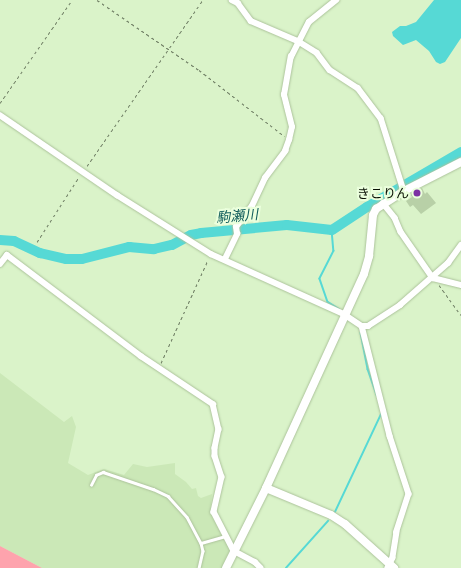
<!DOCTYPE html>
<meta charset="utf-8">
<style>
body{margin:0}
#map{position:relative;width:461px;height:568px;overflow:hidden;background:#daf3c9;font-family:Manrope,"Noto Sans JP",sans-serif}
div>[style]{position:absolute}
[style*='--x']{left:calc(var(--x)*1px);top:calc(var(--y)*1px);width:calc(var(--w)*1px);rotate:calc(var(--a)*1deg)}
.built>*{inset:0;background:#cbe8b7}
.green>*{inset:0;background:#fea3ad}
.water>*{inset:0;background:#56d9d5}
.stream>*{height:1.5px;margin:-0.75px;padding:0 0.75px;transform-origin:0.75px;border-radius:0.75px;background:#56d9d5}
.river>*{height:10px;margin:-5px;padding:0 5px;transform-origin:5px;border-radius:5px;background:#56d9d5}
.building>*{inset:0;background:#b8d0a7}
.path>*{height:1px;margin-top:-0.5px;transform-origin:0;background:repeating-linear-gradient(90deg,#6e7d63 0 3px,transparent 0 6px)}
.roads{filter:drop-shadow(0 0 1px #acc39b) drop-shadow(0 0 1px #acc39b)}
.lane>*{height:2.5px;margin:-1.25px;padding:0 1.25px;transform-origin:1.25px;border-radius:1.25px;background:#fff}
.street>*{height:5.5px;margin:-2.75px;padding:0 2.75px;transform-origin:2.75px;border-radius:2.75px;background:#fff}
.secondary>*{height:8px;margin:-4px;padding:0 4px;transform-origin:4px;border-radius:4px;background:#fff}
.dots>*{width:11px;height:11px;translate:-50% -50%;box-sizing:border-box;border:2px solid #ebffdd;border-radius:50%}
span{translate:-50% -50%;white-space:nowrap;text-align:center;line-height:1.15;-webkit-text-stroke:4px #ebffdd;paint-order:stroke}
.poi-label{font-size:13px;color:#080f03}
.right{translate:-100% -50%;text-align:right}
.water-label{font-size:14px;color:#115d5b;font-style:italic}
</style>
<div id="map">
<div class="built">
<div style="clip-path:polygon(0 373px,64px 422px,72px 416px,76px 427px,68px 463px,88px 475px,104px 469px,124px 475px,133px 464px,147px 467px,175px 463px,175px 474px,186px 482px,192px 489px,196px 488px,198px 496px,201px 498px,212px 494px,210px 513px,231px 552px,223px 568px,42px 568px,0 546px)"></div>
</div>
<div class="green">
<div style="clip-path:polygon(0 546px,42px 568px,0 568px)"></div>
</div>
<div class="water">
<div style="clip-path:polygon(434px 0,461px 0,461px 38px,445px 62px,440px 64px,436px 62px,429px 51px,416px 40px,403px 45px,393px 36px,392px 32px,400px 26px,406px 26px,416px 22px)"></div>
</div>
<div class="stream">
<div style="--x:332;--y:230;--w:21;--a:85"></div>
<div style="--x:334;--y:251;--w:31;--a:117"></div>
<div style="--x:320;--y:279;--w:24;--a:71"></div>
<div style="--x:328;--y:302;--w:13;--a:32"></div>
<div style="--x:361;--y:333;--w:37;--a:79"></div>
<div style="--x:368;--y:369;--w:28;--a:71"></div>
<div style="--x:335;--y:512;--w:110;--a:-64.8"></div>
<div style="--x:286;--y:568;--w:63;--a:-48.2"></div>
</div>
<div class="river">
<div style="--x:0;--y:240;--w:14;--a:4"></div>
<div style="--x:14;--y:241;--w:29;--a:25"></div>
<div style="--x:40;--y:253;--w:27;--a:13"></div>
<div style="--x:66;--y:259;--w:16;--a:0"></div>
<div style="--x:82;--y:259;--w:49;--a:-14.3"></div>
<div style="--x:129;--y:247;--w:25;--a:5"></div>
<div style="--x:154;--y:249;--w:18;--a:-13"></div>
<div style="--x:172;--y:245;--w:21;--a:-28"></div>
<div style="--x:191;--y:235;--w:10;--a:-11"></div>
<div style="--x:201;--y:233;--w:86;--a:-5.3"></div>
<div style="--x:287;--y:225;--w:45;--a:6.3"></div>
<div style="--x:332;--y:230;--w:42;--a:-33.3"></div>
<div style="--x:367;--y:207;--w:109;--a:-30.3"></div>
</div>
<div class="building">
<div style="clip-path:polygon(422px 188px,425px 194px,427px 192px,436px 203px,421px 214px,413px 205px,410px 207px,406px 201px,412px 197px,410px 194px)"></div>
</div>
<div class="path">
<div style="--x:97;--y:0;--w:124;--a:34.5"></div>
<div style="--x:199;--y:70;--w:108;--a:37.8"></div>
<div style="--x:0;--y:103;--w:126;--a:-55"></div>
<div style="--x:87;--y:166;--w:203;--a:-55.1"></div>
<div style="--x:37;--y:242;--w:77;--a:-57.1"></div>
<div style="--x:439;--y:285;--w:37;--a:54"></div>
<div style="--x:161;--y:363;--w:113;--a:-65.5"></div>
</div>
<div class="roads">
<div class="lane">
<div style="--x:91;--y:485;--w:11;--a:-63"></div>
<div style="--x:96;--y:475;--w:8;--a:-23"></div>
<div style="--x:103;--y:472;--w:53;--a:18.8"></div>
<div style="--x:153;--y:489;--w:17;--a:25"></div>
<div style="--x:168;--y:496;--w:28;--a:48"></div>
<div style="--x:187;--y:517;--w:30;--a:62"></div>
<div style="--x:201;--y:543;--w:8;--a:76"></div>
<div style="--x:203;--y:551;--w:17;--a:103"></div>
<div style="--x:201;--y:543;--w:25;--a:-16"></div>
</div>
<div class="street">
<div style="--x:232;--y:0;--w:7;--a:27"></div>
<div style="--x:238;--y:3;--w:22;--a:54"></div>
<div style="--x:251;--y:21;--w:51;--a:23.1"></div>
<div style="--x:298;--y:41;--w:22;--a:32"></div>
<div style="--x:317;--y:53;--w:21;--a:53"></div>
<div style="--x:330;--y:70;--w:33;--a:33"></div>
<div style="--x:358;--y:88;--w:38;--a:53"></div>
<div style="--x:381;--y:118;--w:77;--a:72.5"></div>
<div style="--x:0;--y:115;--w:142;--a:34.4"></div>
<div style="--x:117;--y:195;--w:111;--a:32.1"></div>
<div style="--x:211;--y:254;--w:146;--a:24.3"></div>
<div style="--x:344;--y:314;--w:22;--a:34"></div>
<div style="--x:362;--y:326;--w:6;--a:0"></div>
<div style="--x:368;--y:326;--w:38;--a:-33"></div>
<div style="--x:400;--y:305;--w:64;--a:-41.2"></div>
<div style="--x:448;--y:263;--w:22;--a:-54"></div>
<div style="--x:383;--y:203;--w:19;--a:51"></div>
<div style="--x:395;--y:218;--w:15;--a:67"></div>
<div style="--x:401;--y:232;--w:56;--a:55.2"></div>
<div style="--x:433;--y:278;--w:29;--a:14"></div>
<div style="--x:225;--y:259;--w:28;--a:-64"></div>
<div style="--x:237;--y:234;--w:7;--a:-98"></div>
<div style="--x:236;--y:227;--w:26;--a:-53"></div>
<div style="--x:252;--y:206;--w:31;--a:-65"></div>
<div style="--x:265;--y:178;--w:34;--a:-53"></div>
<div style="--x:285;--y:151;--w:12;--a:-70"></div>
<div style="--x:289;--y:140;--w:13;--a:-77"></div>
<div style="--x:292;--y:127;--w:33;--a:-104"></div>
<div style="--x:284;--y:95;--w:39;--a:-80"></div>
<div style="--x:291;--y:57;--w:39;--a:-63"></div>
<div style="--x:309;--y:22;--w:35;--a:-39"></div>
<div style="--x:0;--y:264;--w:11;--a:-52"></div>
<div style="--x:7;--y:255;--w:168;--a:37"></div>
<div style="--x:141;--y:356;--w:87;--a:33.7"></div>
<div style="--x:213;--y:404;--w:26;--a:77"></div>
<div style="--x:219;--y:429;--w:19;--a:102"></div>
<div style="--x:215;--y:448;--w:8;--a:90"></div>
<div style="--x:215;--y:456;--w:22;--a:72"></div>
<div style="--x:222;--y:477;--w:36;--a:103"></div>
<div style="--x:214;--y:512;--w:44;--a:62.9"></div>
<div style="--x:234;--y:551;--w:24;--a:28"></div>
<div style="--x:255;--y:562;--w:8;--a:45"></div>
<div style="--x:362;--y:326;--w:114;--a:75.7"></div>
<div style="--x:390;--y:436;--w:61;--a:71.9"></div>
<div style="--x:409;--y:494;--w:40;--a:108"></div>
<div style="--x:397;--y:532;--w:26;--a:99"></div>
<div style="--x:393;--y:558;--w:11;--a:117"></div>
</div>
<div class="secondary">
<div style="--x:266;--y:488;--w:70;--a:22.6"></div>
<div style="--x:331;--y:515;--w:17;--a:33"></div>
<div style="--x:345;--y:524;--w:66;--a:41.9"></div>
<div style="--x:226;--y:568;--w:89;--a:-63.4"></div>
<div style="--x:266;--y:488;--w:235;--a:-65.4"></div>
<div style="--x:364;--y:274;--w:19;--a:-74"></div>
<div style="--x:369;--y:256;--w:41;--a:-84.4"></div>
<div style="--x:373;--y:215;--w:7;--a:-63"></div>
<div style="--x:376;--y:209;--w:33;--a:-33"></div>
<div style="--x:404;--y:191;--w:64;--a:-27"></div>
</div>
</div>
<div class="dots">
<div style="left:417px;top:193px;background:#7d31a3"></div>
</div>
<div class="poi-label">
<span class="right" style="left:409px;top:193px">きこりん</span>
</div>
<div class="water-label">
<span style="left:237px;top:216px;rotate:-5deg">駒瀬川</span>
</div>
</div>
